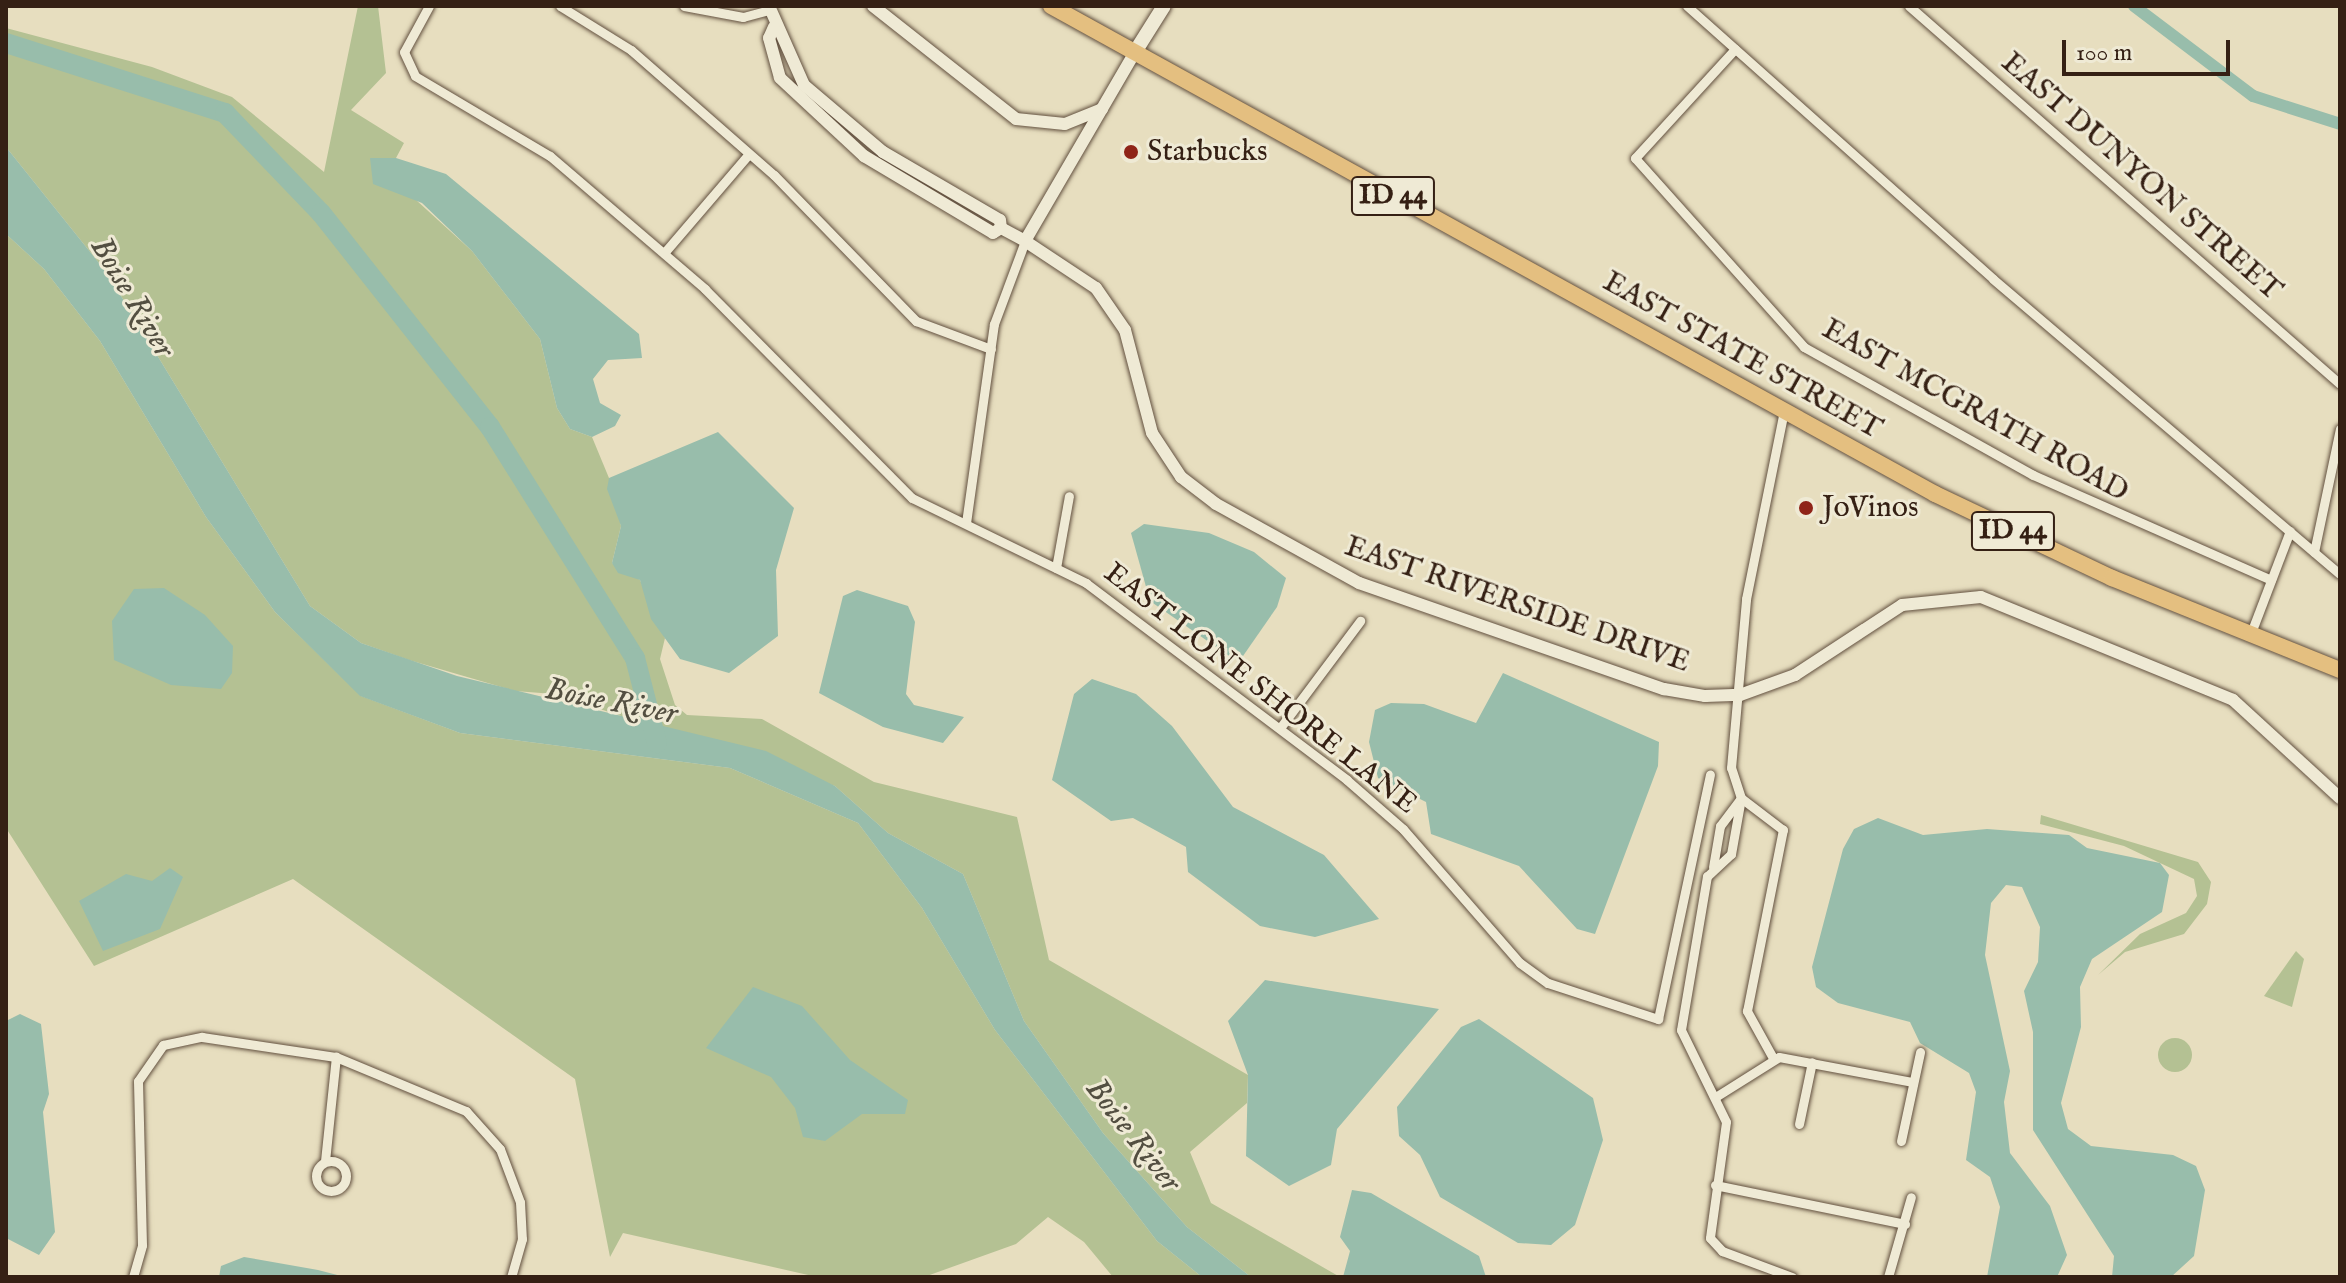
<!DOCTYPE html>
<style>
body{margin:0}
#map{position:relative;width:2346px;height:1283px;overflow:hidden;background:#e7debf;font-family:"IM FELL English",serif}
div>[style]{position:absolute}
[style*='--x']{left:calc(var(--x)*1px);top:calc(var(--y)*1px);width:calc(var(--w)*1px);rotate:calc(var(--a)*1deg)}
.green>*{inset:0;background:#b4c193}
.round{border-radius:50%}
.water>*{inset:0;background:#98bdab}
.canal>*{height:12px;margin:-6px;padding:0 6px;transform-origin:6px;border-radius:6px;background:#98bdab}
.river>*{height:20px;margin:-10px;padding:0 10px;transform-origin:10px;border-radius:10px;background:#98bdab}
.roads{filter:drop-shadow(0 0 2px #62503f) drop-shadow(0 0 2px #62503f)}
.minor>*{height:9px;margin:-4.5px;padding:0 4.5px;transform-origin:4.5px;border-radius:4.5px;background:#efead5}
.minor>.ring{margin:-4.5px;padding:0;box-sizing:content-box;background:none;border:9px solid #efead5;border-radius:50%}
.tertiary>*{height:12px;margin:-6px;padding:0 6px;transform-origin:6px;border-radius:6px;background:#efead5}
.secondary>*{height:14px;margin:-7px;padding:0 7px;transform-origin:7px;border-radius:7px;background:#efead5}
.trunk>*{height:16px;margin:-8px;padding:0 8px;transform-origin:8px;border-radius:8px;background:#e4bf80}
.dots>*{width:22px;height:22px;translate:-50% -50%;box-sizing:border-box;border:4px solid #efead5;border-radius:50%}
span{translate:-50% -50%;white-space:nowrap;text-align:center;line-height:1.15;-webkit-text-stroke:6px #efead5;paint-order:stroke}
.shield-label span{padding:2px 6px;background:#efead5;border:2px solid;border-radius:6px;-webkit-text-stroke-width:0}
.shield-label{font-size:28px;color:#352014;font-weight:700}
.poi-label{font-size:30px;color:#352014}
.left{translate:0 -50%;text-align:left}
.street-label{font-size:30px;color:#352014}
.water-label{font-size:32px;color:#534f41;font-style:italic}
.frame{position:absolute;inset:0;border:8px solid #352014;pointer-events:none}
.scale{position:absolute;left:2062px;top:40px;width:168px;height:36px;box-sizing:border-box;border:4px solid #352014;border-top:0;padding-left:10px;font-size:24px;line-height:28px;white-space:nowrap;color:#352014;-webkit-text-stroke:6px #efead5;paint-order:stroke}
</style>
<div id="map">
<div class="green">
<div style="clip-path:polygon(358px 6px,378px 6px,386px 73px,351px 110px,404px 143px,396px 158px,370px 158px,472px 251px,540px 339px,557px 408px,570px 429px,592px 437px,609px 478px,621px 526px,612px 563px,640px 580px,665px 638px,660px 659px,675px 705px,687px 715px,762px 719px,874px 782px,1017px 817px,1049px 960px,1248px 1075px,1247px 1103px,1190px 1152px,1211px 1203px,1340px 1277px,1251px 1277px,1187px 1227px,1103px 1133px,1024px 1021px,963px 874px,888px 833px,835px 786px,554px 694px,515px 691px,409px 660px,361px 643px,310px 606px,107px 273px,6px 147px,6px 28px,152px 67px,232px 97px,324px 172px)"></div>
<div style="clip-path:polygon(6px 234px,44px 269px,100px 341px,206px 517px,275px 612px,361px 696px,460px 733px,730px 768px,858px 823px,922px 908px,995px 1030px,1157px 1241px,1202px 1277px,1113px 1277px,1084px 1242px,1048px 1217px,1016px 1244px,924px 1277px,817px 1277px,623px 1233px,610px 1257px,575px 1079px,293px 879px,94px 966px,6px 828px)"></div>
<div style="clip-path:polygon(2041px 815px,2198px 862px,2211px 882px,2207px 904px,2184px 934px,2125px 952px,2098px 975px,2140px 934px,2186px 913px,2197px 896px,2194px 879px,2124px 846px,2040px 824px)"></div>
<div style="clip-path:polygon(2296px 951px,2304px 959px,2292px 1007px,2264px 996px)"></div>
<div class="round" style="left:2158px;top:1038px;width:34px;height:34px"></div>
</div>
<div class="water">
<div style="clip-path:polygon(6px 147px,107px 273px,310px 606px,361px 643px,457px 676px,766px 751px,835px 786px,888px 833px,963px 874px,1024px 1021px,1103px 1133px,1187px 1227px,1251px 1277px,1202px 1277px,1157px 1241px,995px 1030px,922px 908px,858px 823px,730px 768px,460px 733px,360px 696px,275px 612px,206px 517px,100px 341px,44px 269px,6px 234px)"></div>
<div style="clip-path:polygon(370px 158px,396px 158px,446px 174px,639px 334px,642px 358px,608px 360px,593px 379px,600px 403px,621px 415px,615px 426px,592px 437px,570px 429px,557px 408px,540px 339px,472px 251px,422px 203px,373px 184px)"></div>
<div style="clip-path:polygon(718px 432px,794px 508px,776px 570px,778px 636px,729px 673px,680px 659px,651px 619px,640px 580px,618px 573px,612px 563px,621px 526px,607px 489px,609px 478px)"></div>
<div style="clip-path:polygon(1144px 524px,1209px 533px,1254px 552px,1286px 578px,1277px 607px,1243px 656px,1229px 656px,1150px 601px,1131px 533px)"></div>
<div style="clip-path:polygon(164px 588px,205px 615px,233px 646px,232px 673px,221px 689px,171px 685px,114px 660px,112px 621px,134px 589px)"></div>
<div style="clip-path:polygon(857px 590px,908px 606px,915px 622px,906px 694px,914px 705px,964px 717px,943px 743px,883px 727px,819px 693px,843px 596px)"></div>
<div style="clip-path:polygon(1503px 673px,1659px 742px,1658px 766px,1595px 934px,1577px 929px,1519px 866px,1431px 834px,1426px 802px,1378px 778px,1369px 742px,1375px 710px,1391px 703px,1424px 704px,1476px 723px)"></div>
<div style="clip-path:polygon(1092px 679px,1136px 694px,1172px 726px,1233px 807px,1324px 855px,1379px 919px,1315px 937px,1260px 926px,1188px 872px,1186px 847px,1133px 818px,1111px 821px,1052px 780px,1074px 694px)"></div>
<div style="clip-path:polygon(1878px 818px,1923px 835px,1987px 829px,2069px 835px,2087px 848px,2160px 863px,2169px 875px,2162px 912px,2092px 959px,2080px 987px,2081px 1027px,2061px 1103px,2068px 1129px,2091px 1146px,2173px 1155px,2196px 1166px,2205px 1190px,2194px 1256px,2171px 1277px,2112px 1277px,2114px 1256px,2033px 1130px,2033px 1032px,2024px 991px,2038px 962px,2040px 927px,2022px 887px,2006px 885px,1991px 903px,1985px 955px,2010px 1071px,2004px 1102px,2010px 1153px,2050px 1206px,2067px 1255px,2057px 1277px,1987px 1277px,2000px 1207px,1990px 1177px,1966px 1160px,1976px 1092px,1969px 1073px,1920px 1043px,1910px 1022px,1838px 1003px,1816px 987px,1812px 967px,1843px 849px,1854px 829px)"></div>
<div style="clip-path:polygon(170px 868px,183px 877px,160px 929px,103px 951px,79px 901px,126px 874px,152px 881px)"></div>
<div style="clip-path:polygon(1265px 980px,1439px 1009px,1337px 1129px,1331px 1165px,1289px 1186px,1246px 1156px,1248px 1075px,1228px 1021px)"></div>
<div style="clip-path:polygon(753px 987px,802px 1006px,850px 1060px,908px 1100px,905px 1114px,862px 1114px,825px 1141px,803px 1137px,795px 1108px,771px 1077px,706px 1048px)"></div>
<div style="clip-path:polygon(20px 1014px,41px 1024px,49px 1094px,43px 1112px,55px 1232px,39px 1255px,8px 1239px,6px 1021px)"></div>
<div style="clip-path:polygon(1479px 1019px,1593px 1098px,1603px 1140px,1575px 1225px,1551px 1245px,1518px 1243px,1440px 1197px,1420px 1155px,1399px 1136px,1397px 1107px,1461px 1027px)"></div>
<div style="clip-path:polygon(1352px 1190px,1371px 1193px,1479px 1256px,1486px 1277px,1343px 1277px,1350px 1251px,1340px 1237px)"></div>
<div style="clip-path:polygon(244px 1257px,318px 1270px,345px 1277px,219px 1277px,221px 1266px)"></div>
</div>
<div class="canal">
<div style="--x:2134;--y:6;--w:149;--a:37.1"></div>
<div style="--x:2253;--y:96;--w:91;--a:17.8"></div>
</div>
<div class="river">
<div style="--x:6;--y:43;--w:230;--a:17.7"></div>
<div style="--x:225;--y:113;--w:139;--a:46.2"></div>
<div style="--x:321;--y:213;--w:273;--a:51.7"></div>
<div style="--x:490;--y:427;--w:273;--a:57.9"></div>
<div style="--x:635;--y:658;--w:88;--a:75.5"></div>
</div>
<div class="roads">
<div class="minor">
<div style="--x:429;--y:6;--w:52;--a:118.5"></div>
<div style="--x:404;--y:52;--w:26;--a:65"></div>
<div style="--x:415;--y:76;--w:157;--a:30.7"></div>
<div style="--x:550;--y:156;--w:204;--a:40.6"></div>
<div style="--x:705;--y:289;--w:294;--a:45.3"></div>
<div style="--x:912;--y:498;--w:194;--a:26"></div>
<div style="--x:1086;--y:583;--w:327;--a:37"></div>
<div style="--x:1347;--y:780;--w:74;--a:41.2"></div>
<div style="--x:1403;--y:829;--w:178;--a:48.9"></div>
<div style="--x:1520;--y:963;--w:34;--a:36"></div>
<div style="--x:1548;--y:983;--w:116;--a:18.1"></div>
<div style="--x:1658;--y:1019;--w:250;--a:-78"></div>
<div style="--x:560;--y:6;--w:84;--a:31.8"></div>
<div style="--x:631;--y:50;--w:190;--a:41.2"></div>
<div style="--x:774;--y:175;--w:204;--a:45.8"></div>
<div style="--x:916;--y:321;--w:80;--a:20.5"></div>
<div style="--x:684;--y:6;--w:60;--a:10.6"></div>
<div style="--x:743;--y:17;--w:28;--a:-15"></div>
<div style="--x:1687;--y:6;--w:410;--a:41.7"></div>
<div style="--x:1993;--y:279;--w:455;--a:40.4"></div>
<div style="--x:1909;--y:6;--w:573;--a:41.25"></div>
<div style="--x:1735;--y:49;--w:148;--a:132.5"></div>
<div style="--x:1635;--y:158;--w:254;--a:48.2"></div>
<div style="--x:1804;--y:347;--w:262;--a:29.2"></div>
<div style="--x:2033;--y:475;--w:260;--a:23.8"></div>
<div style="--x:664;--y:253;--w:130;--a:-49.4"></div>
<div style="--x:966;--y:523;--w:201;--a:-82"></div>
<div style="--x:994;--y:324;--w:89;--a:-69.5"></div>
<div style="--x:2314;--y:552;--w:126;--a:-78.1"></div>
<div style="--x:1056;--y:568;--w:73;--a:-79.8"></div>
<div style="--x:2251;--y:633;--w:109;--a:-69.1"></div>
<div style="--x:1280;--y:728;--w:134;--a:-53.2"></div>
<div style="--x:1713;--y:867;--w:42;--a:-80.3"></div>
<div style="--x:1720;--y:826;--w:35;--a:-53"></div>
<div style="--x:1741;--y:798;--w:57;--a:100.1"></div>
<div style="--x:1731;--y:854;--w:33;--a:137"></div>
<div style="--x:1707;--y:876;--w:156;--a:99.6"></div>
<div style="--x:1681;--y:1030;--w:102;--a:63.9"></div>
<div style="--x:1726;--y:1122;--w:117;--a:97.9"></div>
<div style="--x:1710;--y:1238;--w:18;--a:47"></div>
<div style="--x:1722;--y:1251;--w:75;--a:20.4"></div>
<div style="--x:1773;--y:1058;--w:54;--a:-119"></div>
<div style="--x:1747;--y:1011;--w:185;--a:-78.8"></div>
<div style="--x:1783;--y:830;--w:53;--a:-142.7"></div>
<div style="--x:1741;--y:798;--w:32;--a:-108"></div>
<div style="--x:1731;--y:768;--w:170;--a:-84.9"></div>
<div style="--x:1746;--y:599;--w:193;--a:-78.6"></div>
<div style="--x:1717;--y:1096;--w:73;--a:-32.2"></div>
<div style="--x:1779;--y:1057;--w:135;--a:10.6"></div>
<div style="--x:1799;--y:1124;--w:63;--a:-78.2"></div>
<div style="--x:1901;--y:1141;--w:91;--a:-77.9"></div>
<div class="ring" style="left:316px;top:1161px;width:21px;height:21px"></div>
<div style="--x:325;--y:1161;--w:105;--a:-84"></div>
<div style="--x:1715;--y:1185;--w:194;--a:11.6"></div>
<div style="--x:133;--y:1277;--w:33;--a:-74"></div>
<div style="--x:142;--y:1245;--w:164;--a:-91.4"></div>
<div style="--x:138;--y:1081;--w:44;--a:-55.2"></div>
<div style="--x:163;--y:1045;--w:40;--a:-12"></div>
<div style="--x:202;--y:1037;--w:135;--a:8.5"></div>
<div style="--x:336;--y:1057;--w:141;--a:22.6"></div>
<div style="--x:466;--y:1111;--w:51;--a:48.2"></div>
<div style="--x:500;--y:1149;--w:57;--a:69.3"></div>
<div style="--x:520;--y:1202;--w:37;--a:87"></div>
<div style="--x:522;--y:1239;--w:40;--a:106"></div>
<div style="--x:1888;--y:1277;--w:83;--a:-74"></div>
</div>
<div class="tertiary">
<div style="--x:769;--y:6;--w:86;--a:66.1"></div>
<div style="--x:804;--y:85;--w:104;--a:40.3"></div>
<div style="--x:883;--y:152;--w:135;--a:30.2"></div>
<div style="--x:1000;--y:220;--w:8;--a:83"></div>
<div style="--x:873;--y:6;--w:182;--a:38.3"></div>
<div style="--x:1016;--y:119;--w:49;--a:5.8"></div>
<div style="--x:1065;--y:124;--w:40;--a:-22"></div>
<div style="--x:774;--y:27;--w:12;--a:114"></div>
<div style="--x:769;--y:38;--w:41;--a:74.6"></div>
<div style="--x:780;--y:78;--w:115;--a:42.9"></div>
<div style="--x:864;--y:156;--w:150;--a:30.8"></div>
<div style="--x:993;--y:233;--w:9;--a:-32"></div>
<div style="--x:1001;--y:228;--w:27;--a:28"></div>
<div style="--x:1025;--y:241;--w:85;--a:33.5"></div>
<div style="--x:1096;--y:288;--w:51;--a:55.4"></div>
<div style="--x:1125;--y:330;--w:106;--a:75.3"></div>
<div style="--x:1152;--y:433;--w:53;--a:56.6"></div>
<div style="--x:1181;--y:477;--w:44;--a:37.6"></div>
<div style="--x:1216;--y:504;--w:163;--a:28.9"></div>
<div style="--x:1359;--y:583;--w:323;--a:19.2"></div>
<div style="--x:1664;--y:689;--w:42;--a:9.7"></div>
<div style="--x:1705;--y:696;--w:35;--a:-2"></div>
<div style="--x:1740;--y:695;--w:59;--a:-20"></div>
<div style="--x:1795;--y:675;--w:128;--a:-33.2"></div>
<div style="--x:1902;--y:605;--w:79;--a:-5.8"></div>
<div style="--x:1981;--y:597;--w:272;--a:22.2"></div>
<div style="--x:2233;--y:700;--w:145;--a:42.5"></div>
<div style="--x:1025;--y:241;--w:219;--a:-59.8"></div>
</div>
<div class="secondary">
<div style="--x:1135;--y:52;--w:54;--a:-57.8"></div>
</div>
<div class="trunk">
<div style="--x:1051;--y:6;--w:1010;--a:28.9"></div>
<div style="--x:1935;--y:494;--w:196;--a:25.4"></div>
<div style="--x:2112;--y:578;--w:246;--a:22"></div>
</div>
</div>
<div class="dots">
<div style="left:1131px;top:152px;background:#8f2418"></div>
<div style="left:1806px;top:508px;background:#8f2418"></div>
</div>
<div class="shield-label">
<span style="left:1393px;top:196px">ID 44</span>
<span style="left:2013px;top:531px">ID 44</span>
</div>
<div class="poi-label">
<span class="left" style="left:1147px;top:152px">Starbucks</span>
<span class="left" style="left:1822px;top:508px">JoVinos</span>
</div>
<div class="street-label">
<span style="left:2141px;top:177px;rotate:41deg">EAST DUNYON STREET</span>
<span style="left:1742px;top:356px;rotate:29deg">EAST STATE STREET</span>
<span style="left:1975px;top:411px;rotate:29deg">EAST MCGRATH ROAD</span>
<span style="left:1517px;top:605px;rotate:19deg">EAST RIVERSIDE DRIVE</span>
<span style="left:1260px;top:689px;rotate:38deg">EAST LONE SHORE LANE</span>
</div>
<div class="water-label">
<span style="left:131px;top:298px;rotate:59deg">Boise River</span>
<span style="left:611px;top:703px;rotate:11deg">Boise River</span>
<span style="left:1132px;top:1136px;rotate:52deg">Boise River</span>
</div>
<div class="frame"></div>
<div class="scale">100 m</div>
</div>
